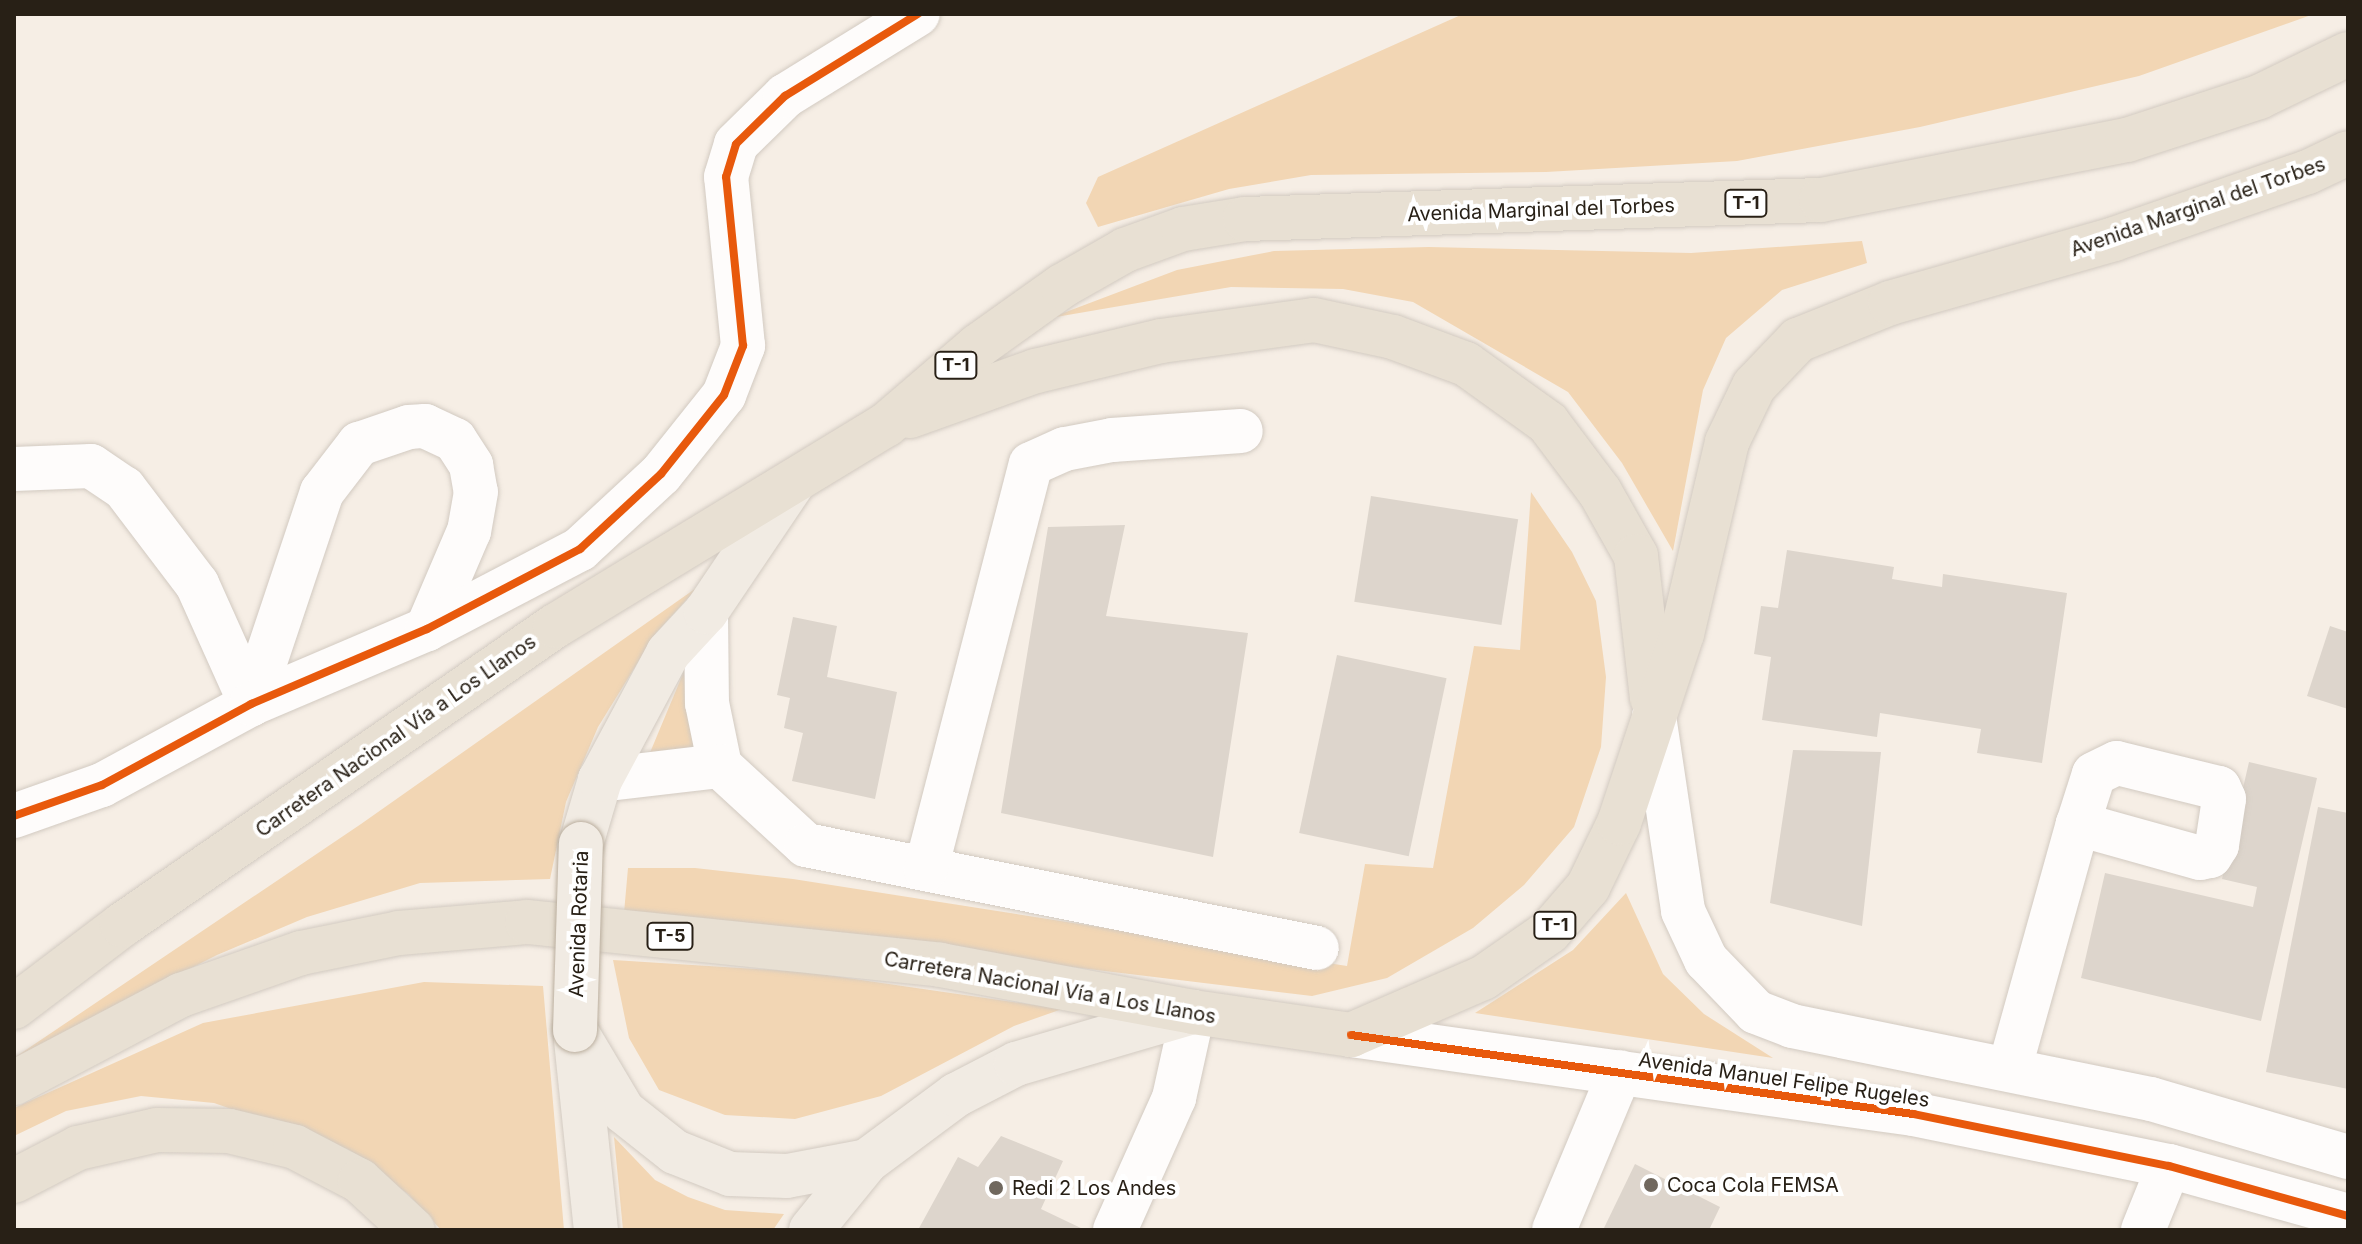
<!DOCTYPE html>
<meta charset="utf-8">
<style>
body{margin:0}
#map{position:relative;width:2362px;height:1244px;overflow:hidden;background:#f6eee5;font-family:Inter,sans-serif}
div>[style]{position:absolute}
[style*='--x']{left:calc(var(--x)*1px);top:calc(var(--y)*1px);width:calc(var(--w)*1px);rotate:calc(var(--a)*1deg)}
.green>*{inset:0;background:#f2d6b4}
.building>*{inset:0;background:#ddd5cc;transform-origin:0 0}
.roads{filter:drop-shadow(0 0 2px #d2cac1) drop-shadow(0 0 2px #d2cac1)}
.minor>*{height:44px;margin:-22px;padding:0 22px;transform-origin:22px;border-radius:22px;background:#fefcfb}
.major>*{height:44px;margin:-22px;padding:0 22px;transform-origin:22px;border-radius:22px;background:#f1ebe3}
.highway>*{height:44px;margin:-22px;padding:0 22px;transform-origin:22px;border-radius:22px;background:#e8e0d3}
.bridges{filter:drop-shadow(0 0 2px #baae9e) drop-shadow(0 0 2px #baae9e)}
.major-bridge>*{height:44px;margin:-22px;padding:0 22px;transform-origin:22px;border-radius:22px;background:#f1ebe3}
.cycleway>*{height:8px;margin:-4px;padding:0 4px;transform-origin:4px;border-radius:4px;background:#e8590c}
.dots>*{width:22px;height:22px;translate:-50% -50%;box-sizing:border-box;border:4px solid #fff;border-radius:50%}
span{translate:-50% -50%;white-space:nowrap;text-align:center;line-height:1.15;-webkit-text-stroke:8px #fff;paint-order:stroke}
.shield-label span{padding:2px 6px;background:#fff;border:2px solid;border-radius:6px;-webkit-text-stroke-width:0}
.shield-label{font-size:18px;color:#282016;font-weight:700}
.street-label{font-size:20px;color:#282016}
.poi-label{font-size:20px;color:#282016}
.left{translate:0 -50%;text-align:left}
.frame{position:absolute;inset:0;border:16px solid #282016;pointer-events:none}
</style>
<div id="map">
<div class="green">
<div style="clip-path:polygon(1463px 14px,2314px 14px,2139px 76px,1920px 127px,1737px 161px,1546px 172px,1311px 175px,1229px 189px,1098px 227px,1086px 203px,1098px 177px)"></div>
<div style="clip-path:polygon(1862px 241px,1867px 263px,1782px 290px,1726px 338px,1703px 390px,1673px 551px,1622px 463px,1568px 392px,1413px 302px,1343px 289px,1231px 287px,1050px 318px,1177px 270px,1274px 251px,1429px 247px,1691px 253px)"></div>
<div style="clip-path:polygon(1531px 492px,1572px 552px,1596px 601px,1606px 677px,1601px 747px,1574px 827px,1524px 885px,1473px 928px,1387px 978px,1312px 996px,624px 913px,628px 868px,695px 868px,793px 879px,1347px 966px,1365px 864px,1433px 868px,1474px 646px,1520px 650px)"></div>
<div style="clip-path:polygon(699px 586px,656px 633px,598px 727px,566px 802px,550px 879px,420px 883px,307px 917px,217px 955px,14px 1058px,361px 824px)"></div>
<div style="clip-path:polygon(687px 664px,698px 761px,644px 767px)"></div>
<div style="clip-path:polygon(1626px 893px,1663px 974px,1704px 1014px,1773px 1058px,1475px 1013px,1573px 950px)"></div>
<div style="clip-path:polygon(613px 960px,806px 972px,1062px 1009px,1014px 1026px,881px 1096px,795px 1119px,725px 1115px,659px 1090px,629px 1038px)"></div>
<div style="clip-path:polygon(424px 982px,543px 986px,564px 1230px,441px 1230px,408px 1194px,347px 1149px,214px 1103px,141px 1096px,66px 1111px,14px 1136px,14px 1108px,203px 1023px)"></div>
<div style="clip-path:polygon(614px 1137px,655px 1180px,688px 1197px,725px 1210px,784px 1214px,773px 1230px,623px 1230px)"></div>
</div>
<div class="building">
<div style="left:1371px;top:496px;width:149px;height:107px;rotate:9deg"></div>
<div style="clip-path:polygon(1125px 525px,1106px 616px,1248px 633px,1213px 857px,1001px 813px,1048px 527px)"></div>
<div style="clip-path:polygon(1787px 550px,1894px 567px,1892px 579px,1942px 587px,1943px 574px,2067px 593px,2042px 763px,1977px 753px,1981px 729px,1880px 713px,1877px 737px,1762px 720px,1771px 657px,1754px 654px,1761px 606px,1778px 608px)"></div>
<div style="clip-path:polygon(793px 617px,837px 626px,827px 677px,897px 692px,875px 799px,792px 781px,803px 733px,784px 728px,790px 698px,777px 695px)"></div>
<div style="clip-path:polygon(2330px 626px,2348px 632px,2348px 709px,2307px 696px)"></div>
<div style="left:1337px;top:655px;width:112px;height:182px;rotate:12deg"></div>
<div style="clip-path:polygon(1793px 750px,1881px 752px,1862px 926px,1770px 903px)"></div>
<div style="clip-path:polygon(2249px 762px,2317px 778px,2261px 1021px,2081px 978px,2105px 873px,2253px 907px,2257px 887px,2222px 879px)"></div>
<div style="clip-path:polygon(2318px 807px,2348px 813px,2348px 1089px,2266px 1072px)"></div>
<div style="clip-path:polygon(1001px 1136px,1063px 1161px,1041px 1209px,1085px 1230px,918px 1230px,958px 1157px,978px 1167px)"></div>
<div style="clip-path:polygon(1635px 1164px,1720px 1207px,1709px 1230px,1603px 1230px)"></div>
</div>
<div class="roads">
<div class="minor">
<div style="--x:14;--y:469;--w:77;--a:-2.2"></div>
<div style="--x:91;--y:466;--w:40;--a:34"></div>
<div style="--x:124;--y:488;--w:121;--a:52.8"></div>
<div style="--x:197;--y:584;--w:132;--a:65.8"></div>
<div style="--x:706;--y:612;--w:91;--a:89.4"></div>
<div style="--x:707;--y:703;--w:64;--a:78.3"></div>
<div style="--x:720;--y:766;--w:117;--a:42.6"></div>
<div style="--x:806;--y:845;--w:521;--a:11.4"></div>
<div style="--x:251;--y:704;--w:224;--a:-71.5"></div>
<div style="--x:322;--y:492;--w:61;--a:-52.4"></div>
<div style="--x:359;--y:444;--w:53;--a:-18.8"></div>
<div style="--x:409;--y:427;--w:16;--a:-4"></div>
<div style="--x:425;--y:426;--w:33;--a:25"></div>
<div style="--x:455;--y:440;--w:30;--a:57"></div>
<div style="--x:471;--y:465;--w:27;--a:80"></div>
<div style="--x:476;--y:492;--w:40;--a:100"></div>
<div style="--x:469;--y:531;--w:107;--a:113.2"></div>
<div style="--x:1654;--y:716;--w:197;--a:81.5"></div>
<div style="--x:1683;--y:911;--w:54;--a:64.9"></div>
<div style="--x:1706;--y:960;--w:72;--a:46.1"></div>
<div style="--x:1756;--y:1012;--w:39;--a:21"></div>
<div style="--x:1792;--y:1026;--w:366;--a:11.5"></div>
<div style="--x:2151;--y:1099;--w:205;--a:16.4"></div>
<div style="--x:600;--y:780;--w:121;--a:-6.7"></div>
<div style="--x:14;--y:816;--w:93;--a:-19.4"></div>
<div style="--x:102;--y:785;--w:170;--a:-28.5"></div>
<div style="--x:251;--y:704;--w:191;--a:-23.1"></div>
<div style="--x:427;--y:629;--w:173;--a:-27.6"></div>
<div style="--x:580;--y:549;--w:110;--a:-42.8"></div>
<div style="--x:661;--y:474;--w:101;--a:-51.4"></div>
<div style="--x:724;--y:395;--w:53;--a:-68.8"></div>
<div style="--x:743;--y:346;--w:170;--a:-95.7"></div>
<div style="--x:726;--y:177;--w:34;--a:-73"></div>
<div style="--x:736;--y:144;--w:69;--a:-44.4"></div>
<div style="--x:785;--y:96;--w:156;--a:-31.7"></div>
<div style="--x:926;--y:869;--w:418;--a:-75.5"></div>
<div style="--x:1031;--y:464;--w:37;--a:-24"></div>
<div style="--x:1065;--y:449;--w:48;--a:-10.8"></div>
<div style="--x:1112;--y:440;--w:129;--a:-4"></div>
<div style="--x:1351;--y:1035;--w:568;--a:8"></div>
<div style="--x:1913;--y:1114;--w:261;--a:11.5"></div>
<div style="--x:2169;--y:1166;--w:186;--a:15.6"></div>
<div style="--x:2010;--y:1067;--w:252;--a:-74.4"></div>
<div style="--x:2078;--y:824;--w:52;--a:-72.3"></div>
<div style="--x:2094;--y:774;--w:25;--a:-26"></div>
<div style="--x:2117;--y:763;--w:105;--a:13.8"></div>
<div style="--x:2219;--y:788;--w:12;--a:66"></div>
<div style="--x:2224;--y:799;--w:47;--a:98.7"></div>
<div style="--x:2217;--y:845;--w:13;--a:122"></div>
<div style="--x:2210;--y:856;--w:10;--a:169"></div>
<div style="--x:2200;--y:858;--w:127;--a:-164.4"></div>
<div style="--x:1115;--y:1230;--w:145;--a:-65.9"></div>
<div style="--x:1174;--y:1098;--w:88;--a:-77.5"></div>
<div style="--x:1554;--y:1230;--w:171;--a:-67.3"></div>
<div style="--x:2143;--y:1230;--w:69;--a:-67.9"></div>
</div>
<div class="major">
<div style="--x:581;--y:844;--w:67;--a:-73.5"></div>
<div style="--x:600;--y:780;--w:144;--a:-61.8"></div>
<div style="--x:668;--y:653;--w:56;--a:-47.2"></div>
<div style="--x:706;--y:612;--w:152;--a:-56"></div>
<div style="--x:575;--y:1030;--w:94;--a:59.3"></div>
<div style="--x:623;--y:1111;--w:66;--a:38.3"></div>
<div style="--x:675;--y:1152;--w:59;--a:21.8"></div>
<div style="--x:730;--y:1174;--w:57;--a:2"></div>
<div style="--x:787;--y:1176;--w:81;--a:-10.6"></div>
<div style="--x:576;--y:1040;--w:191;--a:84"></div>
<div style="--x:811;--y:1230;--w:89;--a:-50.9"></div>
<div style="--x:867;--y:1161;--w:111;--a:-36.6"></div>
<div style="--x:956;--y:1095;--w:68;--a:-27.3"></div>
<div style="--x:1016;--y:1064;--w:184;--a:-16.4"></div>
</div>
<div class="highway">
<div style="--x:910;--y:416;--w:134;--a:-19.7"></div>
<div style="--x:1036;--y:371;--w:129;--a:-13.5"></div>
<div style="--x:1161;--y:341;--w:154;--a:-7.8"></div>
<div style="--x:1314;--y:320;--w:81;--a:12.1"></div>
<div style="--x:1393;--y:337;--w:78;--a:20.3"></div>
<div style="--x:1466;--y:364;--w:101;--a:35.7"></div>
<div style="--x:1548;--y:423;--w:86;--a:53"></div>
<div style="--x:1600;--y:492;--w:73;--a:60.6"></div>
<div style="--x:1636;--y:556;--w:143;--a:83.6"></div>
<div style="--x:14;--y:1007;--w:136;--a:-37.2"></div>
<div style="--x:122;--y:925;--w:526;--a:-34.63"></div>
<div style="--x:555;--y:626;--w:387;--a:-31.3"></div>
<div style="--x:886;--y:425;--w:121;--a:-40.7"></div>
<div style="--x:978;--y:346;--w:103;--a:-35.5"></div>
<div style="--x:1062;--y:286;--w:73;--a:-29.7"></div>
<div style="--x:1125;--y:250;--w:62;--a:-19.9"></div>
<div style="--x:1183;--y:229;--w:63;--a:-9.2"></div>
<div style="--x:1245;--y:219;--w:576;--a:-1.89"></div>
<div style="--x:1821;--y:200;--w:312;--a:-11.1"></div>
<div style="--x:2127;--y:140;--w:139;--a:-18"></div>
<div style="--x:2259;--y:97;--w:99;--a:-25.8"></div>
<div style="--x:14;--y:1083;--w:189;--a:-27.8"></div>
<div style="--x:181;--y:995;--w:127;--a:-19.3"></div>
<div style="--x:301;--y:953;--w:100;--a:-11.5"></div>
<div style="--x:399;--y:933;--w:128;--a:-4.9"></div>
<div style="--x:527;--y:922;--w:415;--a:5.9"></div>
<div style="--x:940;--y:965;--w:257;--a:10.5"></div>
<div style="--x:1193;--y:1012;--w:160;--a:8.3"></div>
<div style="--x:1351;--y:1035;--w:144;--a:-23.4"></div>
<div style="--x:1483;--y:978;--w:80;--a:-34.9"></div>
<div style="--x:1549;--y:932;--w:60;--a:-49.1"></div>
<div style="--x:1588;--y:887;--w:71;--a:-64.2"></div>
<div style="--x:1619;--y:823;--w:199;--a:-71.6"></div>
<div style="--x:1682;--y:634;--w:197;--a:-76.8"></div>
<div style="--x:1727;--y:442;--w:62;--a:-64.3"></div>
<div style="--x:1754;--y:386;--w:64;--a:-46.3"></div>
<div style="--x:1798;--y:340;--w:99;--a:-21.9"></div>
<div style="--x:1890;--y:303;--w:233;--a:-15.9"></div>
<div style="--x:2114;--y:239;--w:205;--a:-19.1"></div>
<div style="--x:2308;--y:172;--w:44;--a:-25.4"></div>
<div style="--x:14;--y:1181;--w:72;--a:-27.3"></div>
<div style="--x:78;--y:1148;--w:81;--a:-12.8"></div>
<div style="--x:157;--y:1130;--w:72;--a:0.8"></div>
<div style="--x:229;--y:1131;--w:68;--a:13.6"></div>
<div style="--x:295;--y:1147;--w:73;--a:27.6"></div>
<div style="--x:360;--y:1181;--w:72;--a:42.8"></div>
</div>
</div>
<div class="bridges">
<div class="major-bridge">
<div style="--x:575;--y:1030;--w:186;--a:-88.2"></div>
</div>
</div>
<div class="cycleway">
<div style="--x:14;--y:816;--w:93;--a:-19.4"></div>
<div style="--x:102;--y:785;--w:170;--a:-28.5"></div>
<div style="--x:251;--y:704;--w:191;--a:-23.1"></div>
<div style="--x:427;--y:629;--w:173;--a:-27.6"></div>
<div style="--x:580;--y:549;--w:110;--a:-42.8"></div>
<div style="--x:661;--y:474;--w:101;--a:-51.4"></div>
<div style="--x:724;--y:395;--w:53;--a:-68.8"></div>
<div style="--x:743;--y:346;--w:170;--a:-95.7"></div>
<div style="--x:726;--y:177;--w:34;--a:-73"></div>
<div style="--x:736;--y:144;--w:69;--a:-44.4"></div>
<div style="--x:785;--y:96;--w:156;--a:-31.7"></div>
<div style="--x:1351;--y:1035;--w:568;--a:8"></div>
<div style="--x:1913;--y:1114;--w:261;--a:11.5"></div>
<div style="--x:2169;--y:1166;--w:186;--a:15.6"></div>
</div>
<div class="dots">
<div style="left:1651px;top:1185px;background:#70685e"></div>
<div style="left:996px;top:1188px;background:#70685e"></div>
</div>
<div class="shield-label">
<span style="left:1746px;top:203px">T-1</span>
<span style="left:956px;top:365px">T-1</span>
<span style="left:1555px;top:925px">T-1</span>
<span style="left:670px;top:936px">T-5</span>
</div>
<div class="street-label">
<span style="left:2198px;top:207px;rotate:-19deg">Avenida Marginal del Torbes</span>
<span style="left:1541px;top:210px;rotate:-2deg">Avenida Marginal del Torbes</span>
<span style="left:396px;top:736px;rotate:-35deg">Carretera Nacional Vía a Los Llanos</span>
<span style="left:579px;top:924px;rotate:-88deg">Avenida Rotaria</span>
<span style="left:1050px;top:988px;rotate:10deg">Carretera Nacional Vía a Los Llanos</span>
<span style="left:1784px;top:1080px;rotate:8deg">Avenida Manuel Felipe Rugeles</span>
</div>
<div class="poi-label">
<span class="left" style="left:1667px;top:1185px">Coca Cola FEMSA</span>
<span class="left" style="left:1012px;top:1188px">Redi 2 Los Andes</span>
</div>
<div class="frame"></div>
</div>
